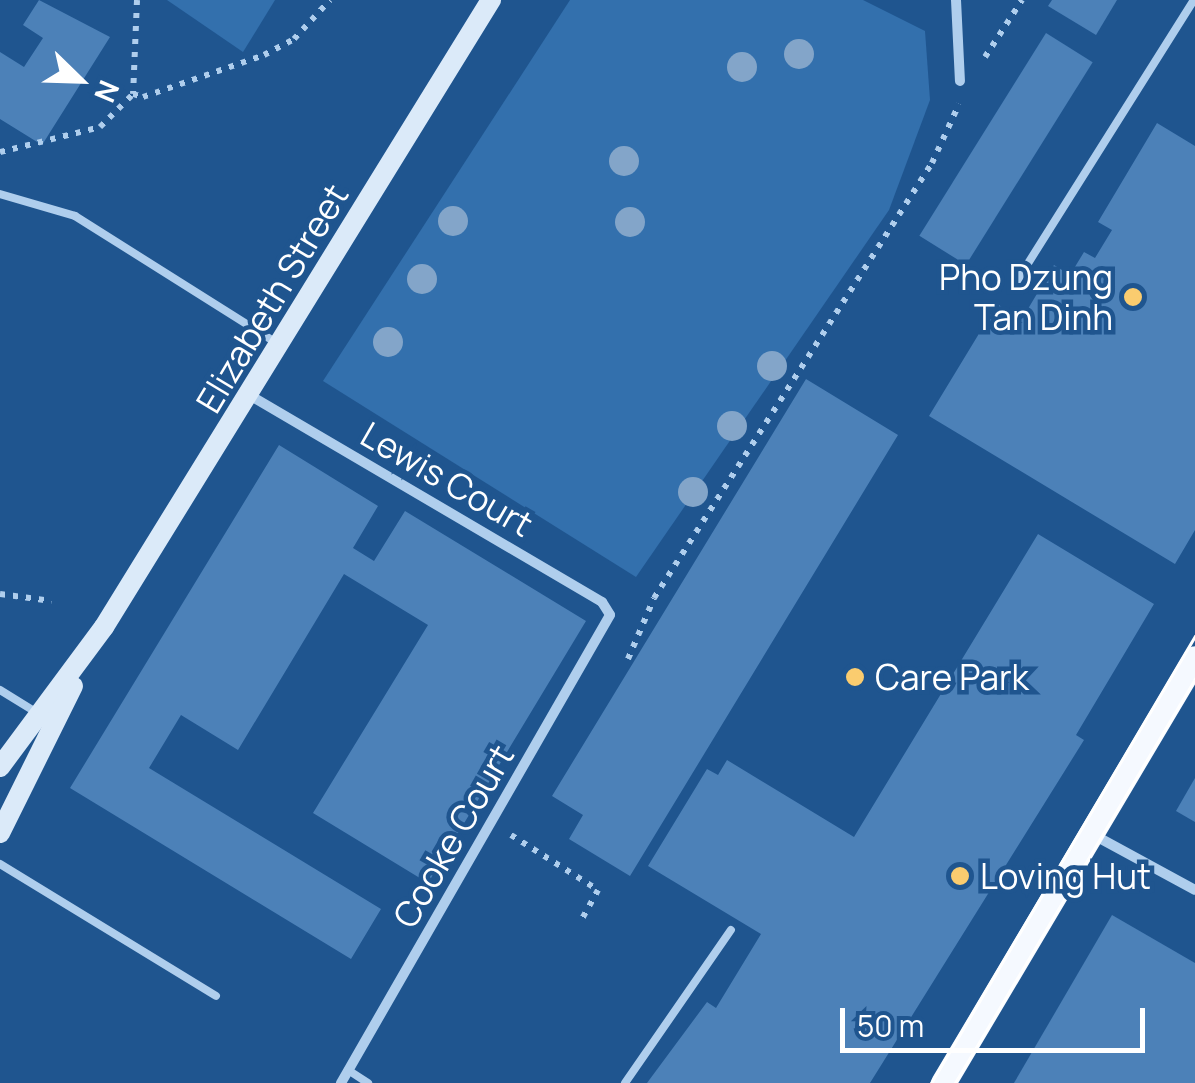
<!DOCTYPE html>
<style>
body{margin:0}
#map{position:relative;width:1195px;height:1083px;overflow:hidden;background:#1f558f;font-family:Manrope,sans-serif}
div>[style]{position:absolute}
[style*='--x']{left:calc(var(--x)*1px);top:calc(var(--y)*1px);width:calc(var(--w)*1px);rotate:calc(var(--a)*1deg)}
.green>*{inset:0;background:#3370ad}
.building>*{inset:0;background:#4c81b8;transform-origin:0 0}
.path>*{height:6px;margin-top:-3px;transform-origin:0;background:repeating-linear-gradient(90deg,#afceed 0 5px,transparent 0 13px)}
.lane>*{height:8px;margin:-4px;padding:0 4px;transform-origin:4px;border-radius:4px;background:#afceed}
.street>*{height:10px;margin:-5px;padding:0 5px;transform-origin:5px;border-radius:5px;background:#afceed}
.secondary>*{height:20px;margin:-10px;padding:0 10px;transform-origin:10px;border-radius:10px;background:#dbeaf9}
.primary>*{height:25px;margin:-12.5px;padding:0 12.5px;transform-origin:12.5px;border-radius:12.5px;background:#f5f9ff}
.tram>*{height:2.5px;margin:-1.25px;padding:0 1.25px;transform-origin:1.25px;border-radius:1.25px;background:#fff}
.trees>*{width:30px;height:30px;margin:-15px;border-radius:50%;background:#83a5c9}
.dots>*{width:28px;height:28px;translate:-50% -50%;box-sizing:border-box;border:5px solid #1f558f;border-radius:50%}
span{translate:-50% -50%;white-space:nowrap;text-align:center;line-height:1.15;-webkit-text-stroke:9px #1f558f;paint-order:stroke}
.poi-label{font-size:35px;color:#fff}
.right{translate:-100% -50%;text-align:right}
.left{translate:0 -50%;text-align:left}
.street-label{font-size:35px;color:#fff}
.north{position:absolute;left:30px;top:30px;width:100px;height:100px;-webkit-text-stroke:8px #1f558f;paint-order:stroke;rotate:113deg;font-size:28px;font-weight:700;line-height:40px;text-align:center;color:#fff}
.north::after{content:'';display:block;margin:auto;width:35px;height:45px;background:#fff;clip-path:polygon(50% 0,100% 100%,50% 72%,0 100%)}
.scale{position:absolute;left:840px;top:1008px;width:305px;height:45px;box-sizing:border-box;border:5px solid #fff;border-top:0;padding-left:12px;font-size:30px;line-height:35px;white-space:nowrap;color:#fff;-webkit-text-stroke:8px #1f558f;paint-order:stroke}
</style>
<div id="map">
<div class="green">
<div style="clip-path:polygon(167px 0,275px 0,243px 52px)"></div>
<div style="clip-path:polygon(570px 0,863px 0,925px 31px,930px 100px,889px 210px,636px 577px,323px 381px)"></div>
</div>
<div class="building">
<div style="clip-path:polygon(39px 0,110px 37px,42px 145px,0 119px,0 52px,24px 67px,43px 38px,23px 25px)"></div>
<div style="clip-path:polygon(1052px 0,1117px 0,1096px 35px,1048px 6px)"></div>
<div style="left:1046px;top:33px;width:55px;height:239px;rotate:32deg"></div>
<div style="clip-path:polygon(1157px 123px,1195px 146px,1195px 530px,1175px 564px,929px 416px,997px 304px,1022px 319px,1054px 265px,1070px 275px,1084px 252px,1095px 258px,1112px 230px,1098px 222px)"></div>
<div style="clip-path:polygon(806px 379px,898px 435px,630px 876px,569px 839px,583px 815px,552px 796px)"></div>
<div style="clip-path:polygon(279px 445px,378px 506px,353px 548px,374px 561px,405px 511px,586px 621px,428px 883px,313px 813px,428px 625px,344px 574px,238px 750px,181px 715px,149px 768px,381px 909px,351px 959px,70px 788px)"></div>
<div style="clip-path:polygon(1038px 534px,1154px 604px,1076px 735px,1084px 740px,870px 1083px,647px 1083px,707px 1002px,716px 1008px,761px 934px,648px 866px,707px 769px,718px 775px,727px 760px,854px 837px)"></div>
<div style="clip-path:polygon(1195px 778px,1195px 822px,1176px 811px)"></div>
<div style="clip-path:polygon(1112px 915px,1195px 963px,1195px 1083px,1014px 1083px)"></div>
</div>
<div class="path">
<div style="--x:137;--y:0;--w:94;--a:92.4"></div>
<div style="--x:133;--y:94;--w:10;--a:17"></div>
<div style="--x:143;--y:97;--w:128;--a:-19.1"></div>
<div style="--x:264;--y:55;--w:34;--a:-28"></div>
<div style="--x:294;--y:39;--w:53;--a:-47.3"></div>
<div style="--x:985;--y:57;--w:68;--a:-57"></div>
<div style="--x:0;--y:152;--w:103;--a:-14"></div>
<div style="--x:100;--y:127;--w:47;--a:-45"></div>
<div style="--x:0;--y:594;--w:52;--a:7.7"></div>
<div style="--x:628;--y:659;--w:66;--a:-66.9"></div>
<div style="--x:654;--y:598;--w:516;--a:-57.42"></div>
<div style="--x:932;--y:163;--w:65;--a:-65.4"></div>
<div style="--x:511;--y:835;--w:103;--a:32.3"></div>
<div style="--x:598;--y:890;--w:33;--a:119"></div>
</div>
<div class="lane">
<div style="--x:0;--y:194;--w:78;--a:16.3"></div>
<div style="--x:75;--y:216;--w:239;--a:32.2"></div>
<div style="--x:1015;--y:284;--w:336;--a:-57.8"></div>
<div style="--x:0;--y:690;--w:46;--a:31.6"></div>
<div style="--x:0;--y:864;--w:253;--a:31.4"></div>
<div style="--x:348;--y:1070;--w:24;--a:33"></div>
<div style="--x:625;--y:1083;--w:186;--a:-55.3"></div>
</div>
<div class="street">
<div style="--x:956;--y:0;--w:81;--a:87.2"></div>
<div style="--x:251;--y:396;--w:407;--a:30.4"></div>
<div style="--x:602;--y:602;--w:15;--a:58"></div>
<div style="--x:610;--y:615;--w:540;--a:119.89"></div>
<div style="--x:1092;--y:834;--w:117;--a:28.5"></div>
</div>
<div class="secondary">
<div style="--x:0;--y:767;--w:174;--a:-53.4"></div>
<div style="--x:104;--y:627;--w:737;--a:-58.32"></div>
<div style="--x:0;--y:833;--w:164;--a:-63.6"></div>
</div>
<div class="primary">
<div style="--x:943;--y:1083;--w:494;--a:-59.3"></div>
</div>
<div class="tram">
<div style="--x:931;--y:1083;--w:519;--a:-59.43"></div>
<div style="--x:955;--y:1083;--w:471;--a:-59.3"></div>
</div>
<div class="trees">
<div style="left:799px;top:54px"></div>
<div style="left:742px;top:67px"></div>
<div style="left:624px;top:161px"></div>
<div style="left:453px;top:221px"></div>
<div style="left:630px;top:222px"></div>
<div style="left:422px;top:279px"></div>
<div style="left:388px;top:342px"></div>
<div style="left:772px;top:366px"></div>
<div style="left:732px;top:426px"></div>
<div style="left:693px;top:492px"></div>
</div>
<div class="dots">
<div style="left:1133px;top:297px;background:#facc6f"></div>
<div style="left:855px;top:677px;background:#facc6f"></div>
<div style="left:960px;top:876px;background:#facc6f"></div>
</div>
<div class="poi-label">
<span class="right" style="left:1113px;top:297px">Pho Dzung<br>Tan Dinh</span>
<span class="left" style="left:875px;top:677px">Care Park</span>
<span class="left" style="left:980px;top:876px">Loving Hut</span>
</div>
<div class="street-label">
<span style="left:272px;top:298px;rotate:-59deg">Elizabeth Street</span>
<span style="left:447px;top:479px;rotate:30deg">Lewis Court</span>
<span style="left:453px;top:836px;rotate:-60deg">Cooke Court</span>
</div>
<div class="north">N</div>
<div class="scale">50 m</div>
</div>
